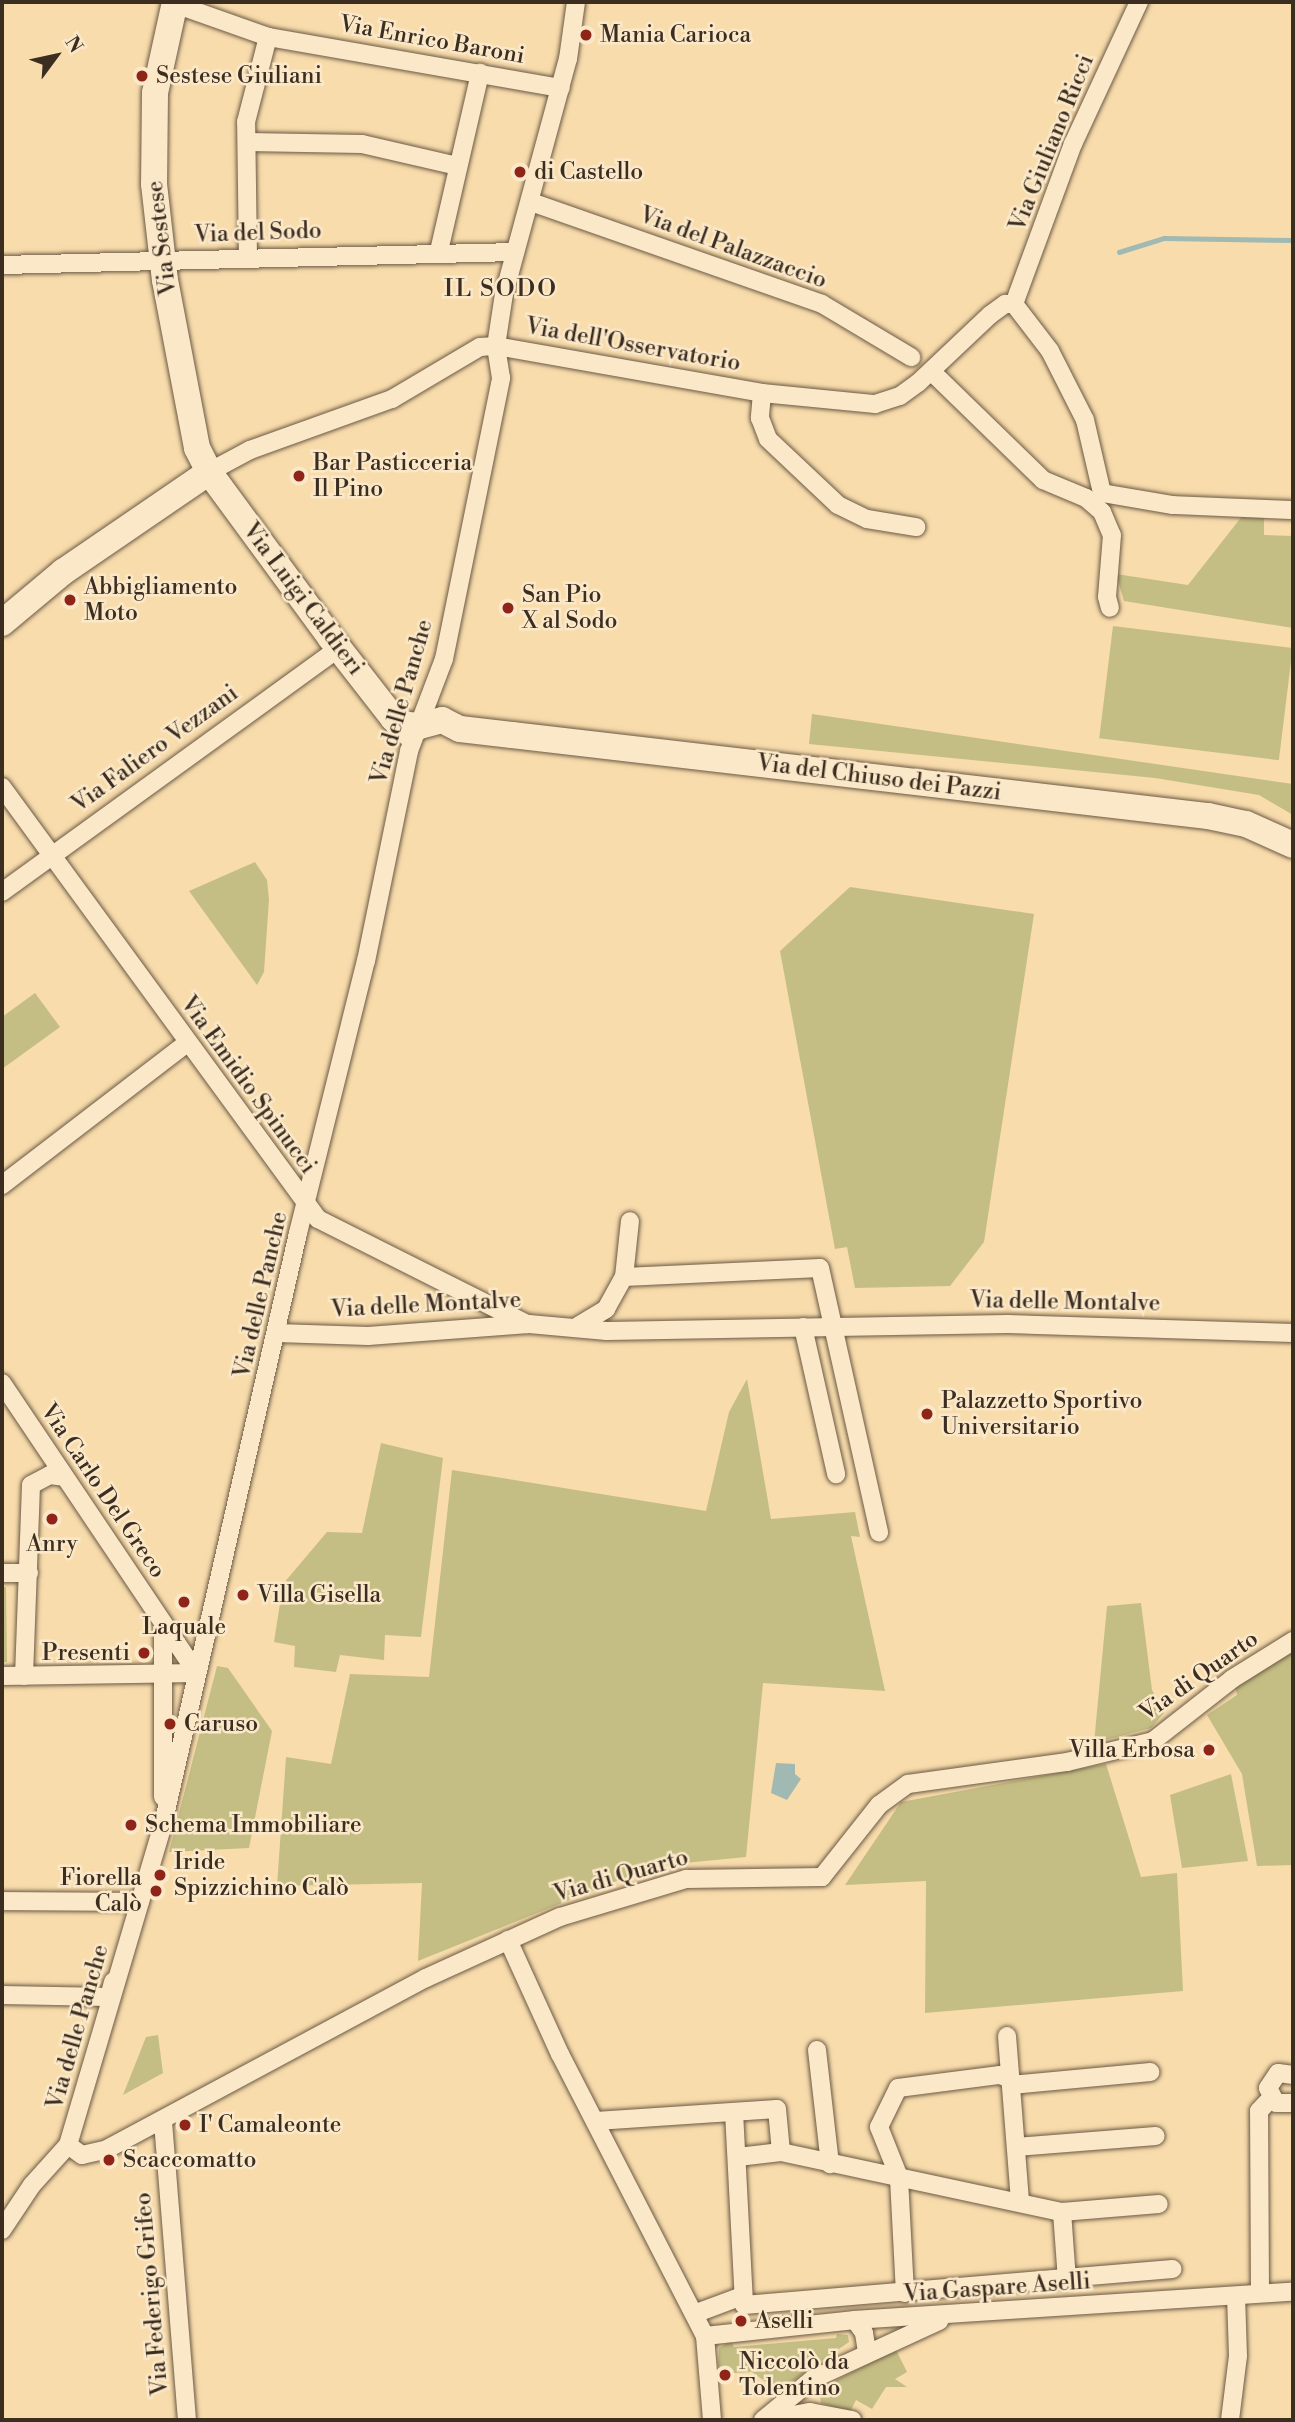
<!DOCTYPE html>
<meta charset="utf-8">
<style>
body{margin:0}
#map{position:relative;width:1295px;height:2422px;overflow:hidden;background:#f8dcac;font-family:"Libre Bodoni",serif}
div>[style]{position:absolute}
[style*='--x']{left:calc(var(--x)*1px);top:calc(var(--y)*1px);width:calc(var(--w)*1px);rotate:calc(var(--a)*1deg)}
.green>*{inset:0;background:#c5be84;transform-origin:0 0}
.water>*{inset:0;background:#a0b9b3}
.stream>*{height:4.5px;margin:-2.25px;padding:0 2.25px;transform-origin:2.25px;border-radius:2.25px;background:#a0b9b3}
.roads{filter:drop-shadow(0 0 2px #6b5944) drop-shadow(0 0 2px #6b5944)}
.minor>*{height:18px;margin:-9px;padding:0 9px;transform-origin:9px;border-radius:9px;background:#fae8c9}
.secondary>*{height:26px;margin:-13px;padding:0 13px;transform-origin:13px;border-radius:13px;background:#fae8c9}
.dots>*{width:19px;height:19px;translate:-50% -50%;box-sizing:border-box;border:4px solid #fae8c9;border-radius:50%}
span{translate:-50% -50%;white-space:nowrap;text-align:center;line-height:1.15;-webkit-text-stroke:5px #fae8c9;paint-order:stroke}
.poi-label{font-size:23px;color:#3c2d21}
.left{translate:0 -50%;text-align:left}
.right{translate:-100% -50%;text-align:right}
.street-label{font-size:23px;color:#3c2d21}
.neighbourhood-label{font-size:24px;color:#3c2d21;letter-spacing:2px}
.frame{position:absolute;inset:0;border:4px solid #3c2d21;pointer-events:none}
.north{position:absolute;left:21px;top:21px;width:70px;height:70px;-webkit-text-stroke:5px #fae8c9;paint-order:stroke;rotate:57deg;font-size:19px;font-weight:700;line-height:28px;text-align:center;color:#3c2d21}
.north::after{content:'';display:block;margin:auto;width:24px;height:32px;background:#3c2d21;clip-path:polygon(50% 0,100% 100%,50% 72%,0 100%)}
</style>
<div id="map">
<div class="green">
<div style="clip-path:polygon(1264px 513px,1264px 535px,1293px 536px,1293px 628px,1124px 601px,1116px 574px,1188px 585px,1243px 515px)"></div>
<div style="left:1113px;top:626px;width:181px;height:113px;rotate:7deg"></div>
<div style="clip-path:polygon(812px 714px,1293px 784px,1293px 815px,1259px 795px,1155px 778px,809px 744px)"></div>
<div style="clip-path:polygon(255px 862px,267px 880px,269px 899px,264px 972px,257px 985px,189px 891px)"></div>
<div style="clip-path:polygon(850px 887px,1034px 914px,984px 1242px,950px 1286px,855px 1288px,847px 1247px,835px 1249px,780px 951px)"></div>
<div style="clip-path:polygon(35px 993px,60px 1027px,2px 1069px,2px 1017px)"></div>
<div style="clip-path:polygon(747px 1379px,771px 1519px,855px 1512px,860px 1537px,851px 1536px,885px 1691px,763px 1683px,746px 1857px,654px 1866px,418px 1961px,422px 1883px,277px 1886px,286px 1757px,331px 1764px,350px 1674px,429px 1677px,452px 1470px,706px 1511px,729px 1412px)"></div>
<div style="clip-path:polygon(381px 1443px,443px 1458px,421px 1637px,385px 1635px,384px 1660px,340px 1655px,336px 1672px,294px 1667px,295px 1646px,274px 1642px,283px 1584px,327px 1532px,362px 1533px)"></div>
<div style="clip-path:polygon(2px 1587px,6px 1587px,7px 1662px,2px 1662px)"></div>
<div style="clip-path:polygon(1141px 1603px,1152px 1690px,1164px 1713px,1151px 1728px,1094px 1743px,1107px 1606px)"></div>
<div style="clip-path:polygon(1293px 1650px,1293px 1865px,1257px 1866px,1242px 1774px,1207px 1715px,1237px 1695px,1235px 1686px)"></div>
<div style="clip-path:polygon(217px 1666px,228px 1668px,272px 1731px,249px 1848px,169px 1852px)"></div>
<div style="clip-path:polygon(1106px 1764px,1141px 1877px,1177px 1873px,1183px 1991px,925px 2013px,926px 1881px,845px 1885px,901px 1802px)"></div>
<div style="clip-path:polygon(1231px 1774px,1248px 1861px,1182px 1868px,1170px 1795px)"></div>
<div style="clip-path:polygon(158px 2035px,163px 2073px,123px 2095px,146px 2037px)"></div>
<div style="clip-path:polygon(837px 2334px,848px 2335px,849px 2342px,778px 2391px,752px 2372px,718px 2374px,719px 2348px,731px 2341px,734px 2347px,836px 2338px)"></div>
<div style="clip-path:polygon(896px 2350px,907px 2372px,895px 2379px,907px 2387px,886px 2387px,872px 2409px,856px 2400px,850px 2412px,821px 2403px,819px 2389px)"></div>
</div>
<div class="water">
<div style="clip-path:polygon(776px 1763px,795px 1764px,795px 1774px,801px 1779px,787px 1800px,771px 1793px)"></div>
</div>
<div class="stream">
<div style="--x:1119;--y:252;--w:47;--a:-17.3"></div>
<div style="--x:1164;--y:238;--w:129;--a:0.9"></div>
</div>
<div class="roads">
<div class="minor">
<div style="--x:175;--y:4;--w:99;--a:19.5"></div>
<div style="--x:268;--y:37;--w:297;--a:9.9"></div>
<div style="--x:247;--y:142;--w:115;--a:1"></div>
<div style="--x:362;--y:144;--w:98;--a:13"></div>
<div style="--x:531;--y:202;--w:308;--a:19.3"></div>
<div style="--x:822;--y:304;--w:104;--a:30.8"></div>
<div style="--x:439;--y:251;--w:183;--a:-77"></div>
<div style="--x:248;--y:258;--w:136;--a:-90.8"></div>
<div style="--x:246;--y:122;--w:88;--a:-75.5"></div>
<div style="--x:2;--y:265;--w:513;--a:-1.45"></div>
<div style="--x:1014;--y:304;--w:171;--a:-69.8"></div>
<div style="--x:1073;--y:144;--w:157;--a:-65.1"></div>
<div style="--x:932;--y:372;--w:155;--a:44.2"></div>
<div style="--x:1043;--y:480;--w:47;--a:22.7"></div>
<div style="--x:1086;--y:498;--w:21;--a:41"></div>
<div style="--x:1102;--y:512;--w:25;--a:67"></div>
<div style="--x:1112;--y:535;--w:62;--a:94.6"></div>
<div style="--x:1107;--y:597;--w:11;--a:75"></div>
<div style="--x:762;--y:393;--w:25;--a:95"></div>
<div style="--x:760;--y:418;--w:22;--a:69"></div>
<div style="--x:768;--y:439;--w:96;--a:43.3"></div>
<div style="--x:838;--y:505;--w:32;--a:26"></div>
<div style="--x:867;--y:519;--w:50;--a:9.3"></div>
<div style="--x:209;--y:472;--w:47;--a:-28.2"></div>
<div style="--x:250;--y:450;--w:151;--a:-19.8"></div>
<div style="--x:392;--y:399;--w:102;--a:-30.6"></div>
<div style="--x:480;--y:347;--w:16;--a:-4"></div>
<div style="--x:496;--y:346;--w:53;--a:-81.3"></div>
<div style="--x:504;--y:294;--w:244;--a:-74.8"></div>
<div style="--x:568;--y:59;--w:58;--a:-82"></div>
<div style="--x:2;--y:787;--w:535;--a:53.82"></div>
<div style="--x:318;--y:1219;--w:234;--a:26.7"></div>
<div style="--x:2;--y:892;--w:416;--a:-35.9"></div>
<div style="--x:2;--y:1185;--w:233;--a:-37.5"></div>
<div style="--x:624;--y:1277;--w:196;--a:-2.6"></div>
<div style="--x:820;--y:1268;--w:271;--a:77.4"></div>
<div style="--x:578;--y:1326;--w:33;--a:-31"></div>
<div style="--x:606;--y:1309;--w:37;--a:-61"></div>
<div style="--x:624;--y:1277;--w:56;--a:-83.9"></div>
<div style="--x:803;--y:1327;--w:151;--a:77.3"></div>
<div style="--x:277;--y:1333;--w:91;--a:1.9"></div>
<div style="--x:368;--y:1336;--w:161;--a:-4.3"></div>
<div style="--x:529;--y:1324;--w:78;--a:5.1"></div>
<div style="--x:607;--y:1331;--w:401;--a:-1"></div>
<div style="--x:1008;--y:1324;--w:285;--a:1.8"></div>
<div style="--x:2;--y:1383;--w:349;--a:56.1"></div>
<div style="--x:2;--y:1573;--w:27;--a:0"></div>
<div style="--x:2;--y:1676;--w:195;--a:-0.9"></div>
<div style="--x:24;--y:1676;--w:191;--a:-87.9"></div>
<div style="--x:31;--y:1485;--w:21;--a:-28"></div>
<div style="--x:50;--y:1475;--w:14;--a:8"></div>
<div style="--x:163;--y:1797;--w:171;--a:-90"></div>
<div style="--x:2;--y:1901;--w:138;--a:0.4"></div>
<div style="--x:508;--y:1940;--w:125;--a:65.5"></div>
<div style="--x:560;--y:2054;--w:317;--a:62.8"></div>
<div style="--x:705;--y:2336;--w:84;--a:85.2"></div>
<div style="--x:2;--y:1995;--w:107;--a:1.1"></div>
<div style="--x:109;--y:1997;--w:16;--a:-75"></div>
<div style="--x:1007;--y:2036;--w:167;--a:85.5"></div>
<div style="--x:817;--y:2050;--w:115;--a:83.5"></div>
<div style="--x:1293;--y:2075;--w:15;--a:-172"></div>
<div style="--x:1278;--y:2073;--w:18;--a:124"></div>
<div style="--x:1268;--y:2088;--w:17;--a:62"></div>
<div style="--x:1276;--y:2103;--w:17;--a:0"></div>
<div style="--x:1011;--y:2085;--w:140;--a:-5.3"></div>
<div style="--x:734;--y:2112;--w:193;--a:87"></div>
<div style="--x:744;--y:2305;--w:430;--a:-4.8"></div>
<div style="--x:596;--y:2121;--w:181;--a:-3.8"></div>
<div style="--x:777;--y:2109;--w:43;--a:84.7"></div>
<div style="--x:781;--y:2152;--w:287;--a:12.1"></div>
<div style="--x:1062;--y:2212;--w:97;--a:-4.7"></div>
<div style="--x:163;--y:2122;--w:299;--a:85.4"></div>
<div style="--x:68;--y:2145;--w:17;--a:36"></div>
<div style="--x:82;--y:2155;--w:26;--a:-13"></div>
<div style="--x:107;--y:2149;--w:362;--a:-28.2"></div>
<div style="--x:426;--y:1978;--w:147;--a:-24.5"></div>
<div style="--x:560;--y:1917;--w:132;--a:-16.8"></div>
<div style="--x:686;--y:1879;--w:136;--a:-0.8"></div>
<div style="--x:822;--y:1877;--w:92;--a:-51.6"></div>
<div style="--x:879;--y:1805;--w:36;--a:-36"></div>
<div style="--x:908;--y:1784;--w:161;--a:-7.9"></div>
<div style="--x:1067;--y:1762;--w:89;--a:-13.7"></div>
<div style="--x:1153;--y:1741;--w:100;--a:-38.1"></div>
<div style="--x:1232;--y:1679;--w:72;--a:-31.9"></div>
<div style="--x:1016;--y:2147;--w:140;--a:-4.5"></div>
<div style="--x:738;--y:2157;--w:43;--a:-6.6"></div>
<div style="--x:1062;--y:2212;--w:68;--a:85.8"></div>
<div style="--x:2;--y:2230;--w:54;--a:-56.3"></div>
<div style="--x:32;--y:2185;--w:54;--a:-48"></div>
<div style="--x:68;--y:2145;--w:335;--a:-73.5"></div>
<div style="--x:163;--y:1824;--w:606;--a:-77.13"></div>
<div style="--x:298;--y:1233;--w:280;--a:-76"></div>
<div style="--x:366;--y:961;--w:214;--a:-78.4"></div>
<div style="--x:409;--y:751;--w:98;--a:-69.2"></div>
<div style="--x:444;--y:659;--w:287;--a:-78.5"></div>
<div style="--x:501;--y:378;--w:32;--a:-99"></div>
<div style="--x:496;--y:346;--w:270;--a:10"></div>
<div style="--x:762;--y:393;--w:114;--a:5.6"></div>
<div style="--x:875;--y:404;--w:26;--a:-18"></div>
<div style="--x:900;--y:396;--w:22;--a:-36"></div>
<div style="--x:918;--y:383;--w:99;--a:-43.4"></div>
<div style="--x:990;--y:315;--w:19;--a:-36"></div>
<div style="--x:1005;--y:304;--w:9;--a:0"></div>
<div style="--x:1014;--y:304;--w:59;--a:52.5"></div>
<div style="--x:1050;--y:351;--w:77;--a:63.1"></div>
<div style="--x:1085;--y:420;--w:75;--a:76.9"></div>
<div style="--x:1102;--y:493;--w:72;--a:9.6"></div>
<div style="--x:1173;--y:505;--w:120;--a:2.4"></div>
<div style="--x:905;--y:2293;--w:116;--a:-93"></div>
<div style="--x:899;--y:2177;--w:54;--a:-111.8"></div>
<div style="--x:879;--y:2127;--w:43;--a:-64"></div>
<div style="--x:898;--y:2088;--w:103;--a:-7.3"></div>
<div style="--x:1000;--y:2075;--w:12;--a:20"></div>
<div style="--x:1260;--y:2293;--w:182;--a:-90.3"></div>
<div style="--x:1259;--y:2111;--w:18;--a:-47"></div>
<div style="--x:694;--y:2314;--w:51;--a:-20.6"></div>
<div style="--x:855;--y:2320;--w:16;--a:55"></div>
<div style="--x:864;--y:2333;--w:20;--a:81"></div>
<div style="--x:705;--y:2336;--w:151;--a:-6.1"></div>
<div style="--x:855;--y:2320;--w:439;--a:-3.7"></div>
<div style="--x:763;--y:2420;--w:65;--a:-39.4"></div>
<div style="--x:813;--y:2379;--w:139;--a:-24.7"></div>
<div style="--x:766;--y:2420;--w:45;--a:-10.3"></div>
<div style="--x:810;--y:2412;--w:43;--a:10.8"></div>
<div style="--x:1230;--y:2420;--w:64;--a:-82.9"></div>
<div style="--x:1238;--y:2356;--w:60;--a:-91.9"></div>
</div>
<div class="secondary">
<div style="--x:175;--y:2;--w:93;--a:102.4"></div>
<div style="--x:155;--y:93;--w:91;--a:90.6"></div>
<div style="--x:154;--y:184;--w:97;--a:83.5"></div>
<div style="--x:165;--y:280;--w:171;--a:79.2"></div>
<div style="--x:197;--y:448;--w:27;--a:63"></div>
<div style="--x:209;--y:472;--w:205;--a:53.7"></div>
<div style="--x:330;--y:637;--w:103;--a:52.1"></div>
<div style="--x:393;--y:718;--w:23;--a:43"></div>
<div style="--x:2;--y:623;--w:80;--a:-39.9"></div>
<div style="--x:63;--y:572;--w:177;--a:-34.4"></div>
<div style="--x:398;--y:724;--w:22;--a:5"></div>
<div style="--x:420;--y:726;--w:23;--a:-15"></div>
<div style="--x:442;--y:720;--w:20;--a:27"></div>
<div style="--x:460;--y:729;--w:52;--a:6.6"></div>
<div style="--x:512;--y:735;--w:701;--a:6.64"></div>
<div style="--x:1208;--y:816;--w:39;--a:12"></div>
<div style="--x:1246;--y:824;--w:51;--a:24.1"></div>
</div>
</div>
<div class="dots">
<div style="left:586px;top:35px;background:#8f2418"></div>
<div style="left:142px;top:76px;background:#8f2418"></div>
<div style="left:520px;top:172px;background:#8f2418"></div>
<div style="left:299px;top:476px;background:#8f2418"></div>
<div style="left:70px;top:600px;background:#8f2418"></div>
<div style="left:508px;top:608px;background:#8f2418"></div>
<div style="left:927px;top:1414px;background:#8f2418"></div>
<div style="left:52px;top:1519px;background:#8f2418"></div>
<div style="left:243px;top:1595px;background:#8f2418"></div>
<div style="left:184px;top:1602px;background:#8f2418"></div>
<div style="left:144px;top:1653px;background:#8f2418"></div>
<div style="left:170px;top:1724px;background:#8f2418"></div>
<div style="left:1209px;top:1750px;background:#8f2418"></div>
<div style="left:131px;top:1825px;background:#8f2418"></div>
<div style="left:160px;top:1875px;background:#8f2418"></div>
<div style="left:156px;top:1891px;background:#8f2418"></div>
<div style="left:185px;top:2125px;background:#8f2418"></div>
<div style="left:109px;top:2160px;background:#8f2418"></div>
<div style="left:741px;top:2321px;background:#8f2418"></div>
<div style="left:725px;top:2375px;background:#8f2418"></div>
</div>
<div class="poi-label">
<span class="left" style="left:600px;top:35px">Mania Carioca</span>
<span class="left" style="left:156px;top:76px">Sestese Giuliani</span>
<span class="left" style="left:534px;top:172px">di Castello</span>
<span class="left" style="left:313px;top:476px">Bar Pasticceria<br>Il Pino</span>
<span class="left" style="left:84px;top:600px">Abbigliamento<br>Moto</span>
<span class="left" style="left:522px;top:608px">San Pio<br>X al Sodo</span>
<span class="left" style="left:941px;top:1414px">Palazzetto Sportivo<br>Universitario</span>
<span style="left:52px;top:1544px">Anry</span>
<span class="left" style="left:257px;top:1595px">Villa Gisella</span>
<span style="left:184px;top:1627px">Laquale</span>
<span class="right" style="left:130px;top:1653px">Presenti</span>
<span class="left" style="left:184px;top:1724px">Caruso</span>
<span class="right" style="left:1195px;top:1750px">Villa Erbosa</span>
<span class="left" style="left:145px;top:1825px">Schema Immobiliare</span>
<span class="left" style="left:174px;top:1875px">Iride<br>Spizzichino Calò</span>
<span class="right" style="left:142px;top:1891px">Fiorella<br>Calò</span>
<span class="left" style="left:199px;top:2125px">I' Camaleonte</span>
<span class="left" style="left:123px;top:2160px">Scaccomatto</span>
<span class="left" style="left:755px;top:2321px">Aselli</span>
<span class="left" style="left:739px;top:2375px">Niccolò da<br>Tolentino</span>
</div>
<div class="street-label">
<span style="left:432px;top:40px;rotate:10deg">Via Enrico Baroni</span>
<span style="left:1052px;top:143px;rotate:-68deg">Via Giuliano Ricci</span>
<span style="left:258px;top:233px;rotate:-2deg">Via del Sodo</span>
<span style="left:162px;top:238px;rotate:-97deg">Via Sestese</span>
<span style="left:733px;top:248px;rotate:20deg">Via del Palazzaccio</span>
<span style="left:633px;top:345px;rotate:10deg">Via dell'Osservatorio</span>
<span style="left:303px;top:599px;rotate:53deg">Via Luigi Caldieri</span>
<span style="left:402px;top:702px;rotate:-74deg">Via delle Panche</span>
<span style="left:155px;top:749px;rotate:-36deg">Via Faliero Vezzani</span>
<span style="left:879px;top:778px;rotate:7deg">Via del Chiuso dei Pazzi</span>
<span style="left:248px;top:1085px;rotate:54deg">Via Emidio Spinucci</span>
<span style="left:261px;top:1295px;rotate:-77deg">Via delle Panche</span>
<span style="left:1065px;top:1302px;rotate:1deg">Via delle Montalve</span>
<span style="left:426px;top:1305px;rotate:-3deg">Via delle Montalve</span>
<span style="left:103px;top:1491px;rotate:56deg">Via Carlo Del Greco</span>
<span style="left:1199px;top:1676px;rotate:-35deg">Via di Quarto</span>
<span style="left:621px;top:1876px;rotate:-16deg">Via di Quarto</span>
<span style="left:78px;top:2027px;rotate:-74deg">Via delle Panche</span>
<span style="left:997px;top:2288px;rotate:-4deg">Via Gaspare Aselli</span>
<span style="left:152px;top:2294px;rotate:-95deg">Via Federigo Grifeo</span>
</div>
<div class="neighbourhood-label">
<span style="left:501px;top:290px">IL SODO</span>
</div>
<div class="frame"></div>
<div class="north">N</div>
</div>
